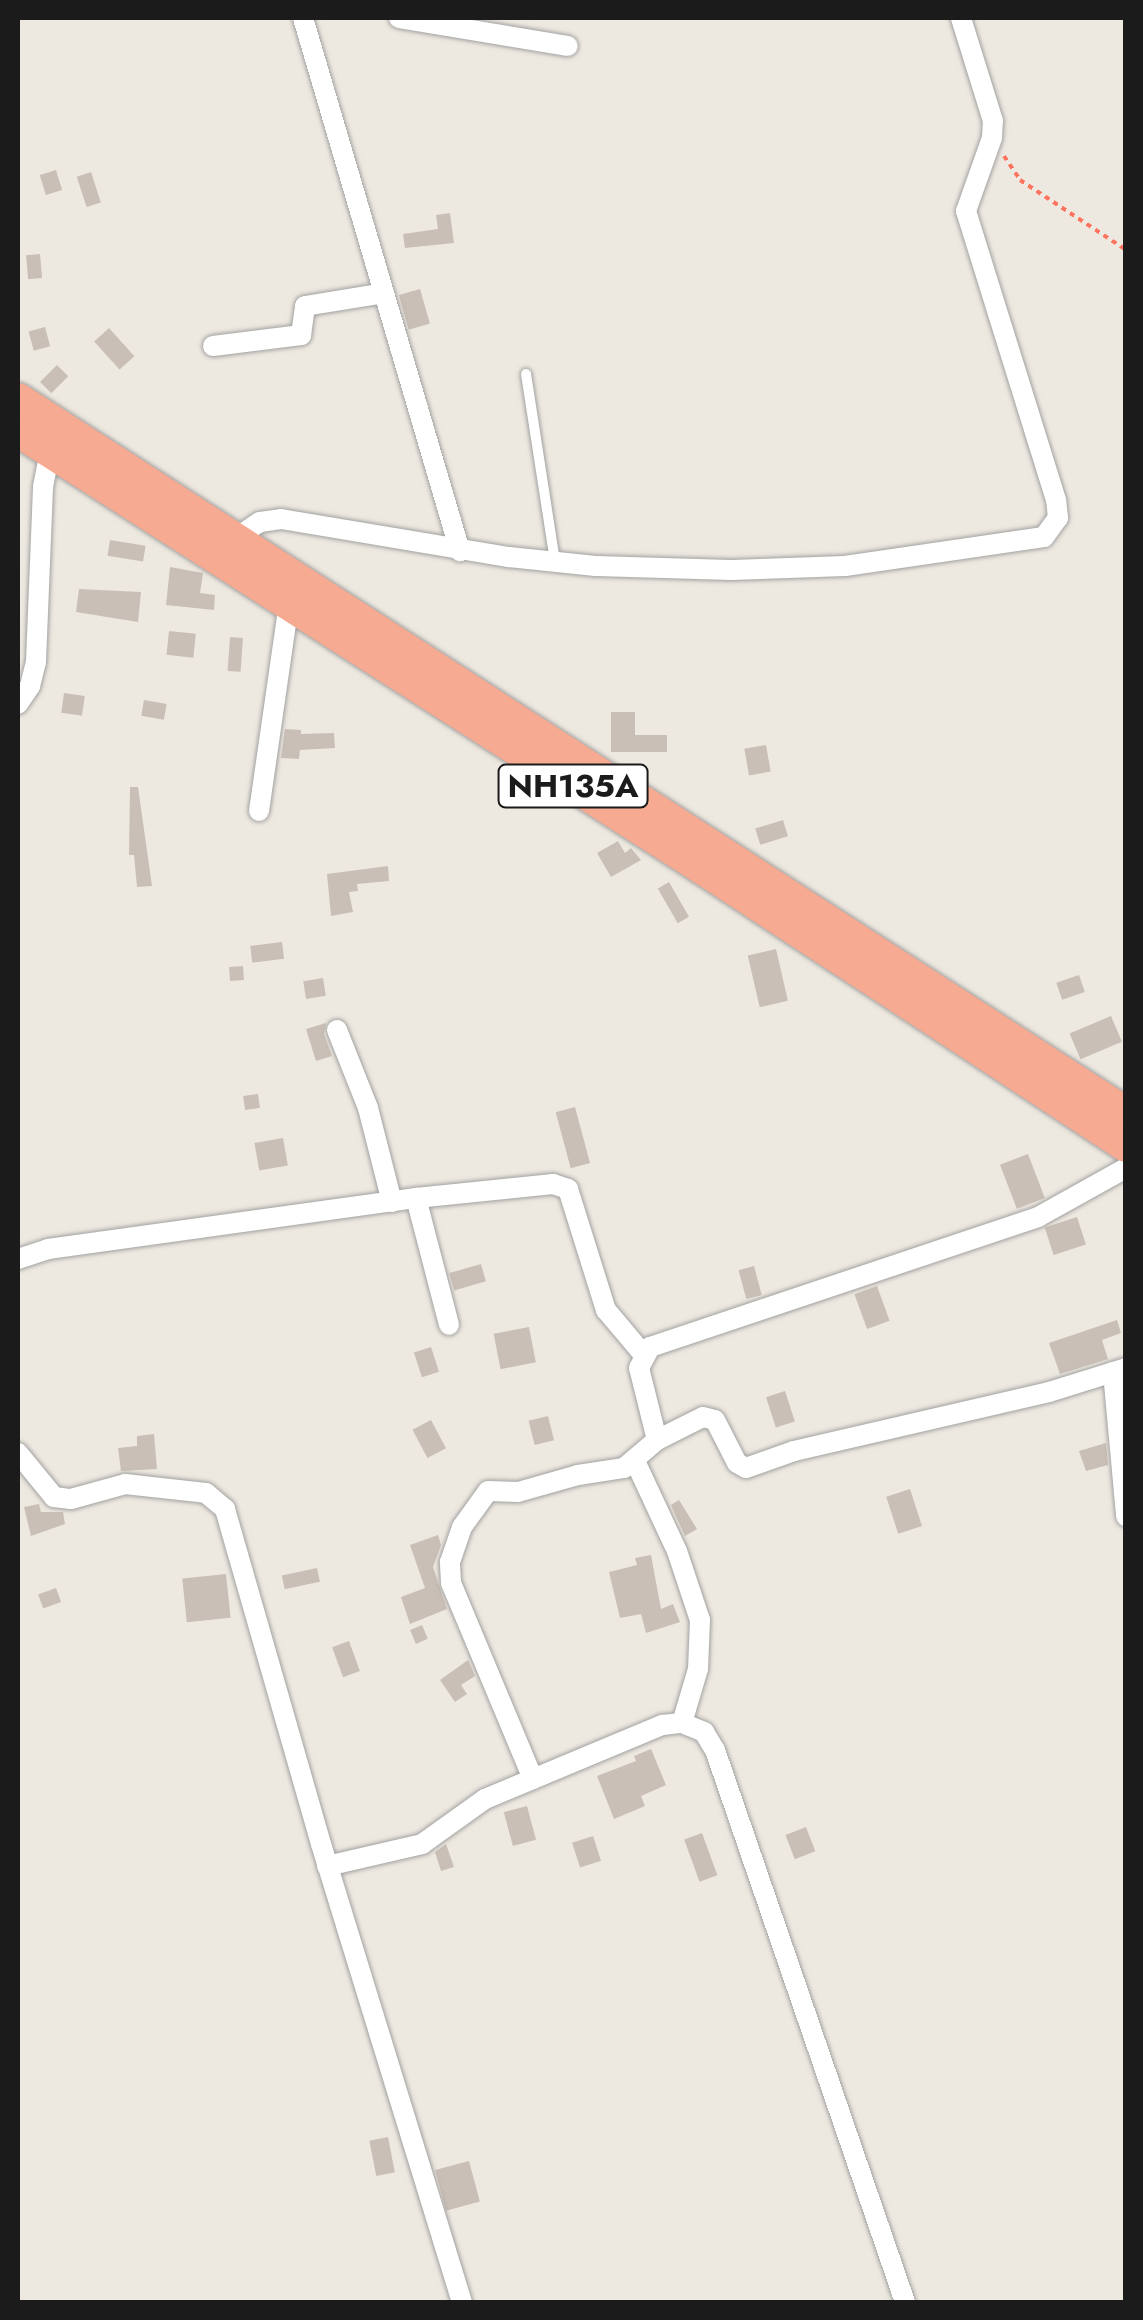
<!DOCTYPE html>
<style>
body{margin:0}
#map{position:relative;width:1143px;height:2320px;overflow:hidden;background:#eee9e0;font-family:Jost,sans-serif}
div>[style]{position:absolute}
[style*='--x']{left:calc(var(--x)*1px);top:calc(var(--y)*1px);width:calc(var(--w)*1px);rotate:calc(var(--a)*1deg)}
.building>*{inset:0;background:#cabfb6;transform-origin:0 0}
.path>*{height:4px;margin-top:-2px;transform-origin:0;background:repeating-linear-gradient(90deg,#ff745f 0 5px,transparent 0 10px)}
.roads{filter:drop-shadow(0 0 2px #a2a2a2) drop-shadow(0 0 2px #a2a2a2)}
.service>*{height:10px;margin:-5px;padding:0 5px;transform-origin:5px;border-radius:5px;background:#fff}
.minor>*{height:20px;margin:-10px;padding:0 10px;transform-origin:10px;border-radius:10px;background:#fff}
.trunk>*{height:32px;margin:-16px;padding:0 16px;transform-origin:16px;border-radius:16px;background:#f6aa92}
span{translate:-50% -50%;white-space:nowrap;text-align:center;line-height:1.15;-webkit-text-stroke:9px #fff;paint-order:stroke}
.shield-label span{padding:2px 8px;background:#fff;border:2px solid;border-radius:8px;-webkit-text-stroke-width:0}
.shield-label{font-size:32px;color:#1b1b1b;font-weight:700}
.frame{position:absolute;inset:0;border:20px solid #1b1b1b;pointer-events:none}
</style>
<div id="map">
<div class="building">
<div style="left:56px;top:170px;width:21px;height:17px;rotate:73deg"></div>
<div style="left:91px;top:172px;width:32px;height:15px;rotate:72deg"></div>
<div style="clip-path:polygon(450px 213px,454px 243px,405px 248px,403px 234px,438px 229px,436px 215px)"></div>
<div style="left:40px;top:254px;width:24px;height:14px;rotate:85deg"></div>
<div style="left:420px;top:289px;width:36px;height:22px;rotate:74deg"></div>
<div style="left:45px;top:327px;width:20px;height:17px;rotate:75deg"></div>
<div style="left:109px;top:328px;width:38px;height:20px;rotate:48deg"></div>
<div style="left:57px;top:365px;width:16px;height:24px;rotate:45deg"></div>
<div style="left:110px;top:540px;width:36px;height:16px;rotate:9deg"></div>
<div style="clip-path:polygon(170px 567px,203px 573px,200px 593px,215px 595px,214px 610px,166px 605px)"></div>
<div style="clip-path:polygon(79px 589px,141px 592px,138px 622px,76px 612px)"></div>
<div style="left:169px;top:631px;width:27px;height:24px;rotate:6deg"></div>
<div style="left:230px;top:637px;width:13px;height:34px;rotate:4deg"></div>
<div style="left:64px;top:693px;width:21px;height:20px;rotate:8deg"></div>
<div style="left:144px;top:700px;width:23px;height:16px;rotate:10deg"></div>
<div style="clip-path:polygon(611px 712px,635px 712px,635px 735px,667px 735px,667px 752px,611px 752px)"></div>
<div style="clip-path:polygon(285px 729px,301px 730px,301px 734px,334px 733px,335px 748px,300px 750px,299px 759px,281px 758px)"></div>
<div style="left:766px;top:745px;width:27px;height:22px;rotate:80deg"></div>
<div style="clip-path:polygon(130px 787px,138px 787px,152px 886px,137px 887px,134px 855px,129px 855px)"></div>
<div style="left:783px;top:820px;width:17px;height:29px;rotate:73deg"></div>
<div style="clip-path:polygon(618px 841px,625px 853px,631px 848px,641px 860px,611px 877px,597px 853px)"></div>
<div style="clip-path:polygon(388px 866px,389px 881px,357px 884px,358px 891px,349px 892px,353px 912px,331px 916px,327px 874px)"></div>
<div style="left:669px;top:882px;width:40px;height:13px;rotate:60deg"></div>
<div style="left:282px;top:942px;width:17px;height:32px;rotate:83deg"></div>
<div style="left:776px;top:949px;width:53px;height:29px;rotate:77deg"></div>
<div style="left:243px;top:966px;width:14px;height:14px;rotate:86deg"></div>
<div style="left:1079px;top:975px;width:18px;height:24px;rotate:71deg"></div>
<div style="left:323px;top:978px;width:18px;height:20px;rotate:81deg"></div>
<div style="left:1111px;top:1016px;width:28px;height:45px;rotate:67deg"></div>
<div style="clip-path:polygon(326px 1023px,324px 1034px,332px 1056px,316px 1061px,306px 1029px)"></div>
<div style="left:258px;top:1094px;width:14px;height:15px;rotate:82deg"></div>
<div style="left:575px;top:1107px;width:58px;height:20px;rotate:75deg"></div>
<div style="left:283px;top:1138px;width:28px;height:29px;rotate:80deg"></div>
<div style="left:1028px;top:1154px;width:47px;height:30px;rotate:69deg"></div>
<div style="left:1077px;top:1217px;width:29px;height:34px;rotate:72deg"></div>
<div style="left:481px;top:1264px;width:18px;height:33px;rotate:74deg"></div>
<div style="left:754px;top:1266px;width:30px;height:16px;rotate:75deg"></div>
<div style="left:877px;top:1286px;width:37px;height:24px;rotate:70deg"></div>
<div style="clip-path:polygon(1117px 1320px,1121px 1333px,1102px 1340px,1108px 1359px,1060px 1374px,1049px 1343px)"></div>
<div style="left:529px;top:1327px;width:36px;height:36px;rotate:79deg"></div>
<div style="left:431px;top:1347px;width:26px;height:18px;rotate:72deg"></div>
<div style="left:785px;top:1391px;width:32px;height:20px;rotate:72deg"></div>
<div style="left:548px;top:1416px;width:25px;height:20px;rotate:76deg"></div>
<div style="left:431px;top:1420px;width:32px;height:21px;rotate:62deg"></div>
<div style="clip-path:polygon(154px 1434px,157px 1469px,121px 1471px,118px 1448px,137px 1446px,137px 1436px)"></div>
<div style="clip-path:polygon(1106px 1443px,1108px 1465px,1086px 1471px,1079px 1451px)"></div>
<div style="left:910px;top:1489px;width:39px;height:25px;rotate:72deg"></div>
<div style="clip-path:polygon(679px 1500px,697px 1529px,685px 1536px,671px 1505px)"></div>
<div style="clip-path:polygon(39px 1504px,41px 1512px,63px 1512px,65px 1524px,31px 1536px,24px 1507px)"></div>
<div style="clip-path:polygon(438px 1535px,441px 1545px,433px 1567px,447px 1609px,410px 1624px,401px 1597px,425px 1588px,410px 1545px)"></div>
<div style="clip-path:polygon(651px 1555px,661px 1609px,673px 1604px,680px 1622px,646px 1633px,641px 1614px,620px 1618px,609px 1572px,637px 1565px,635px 1558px)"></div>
<div style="left:317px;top:1568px;width:14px;height:36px;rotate:78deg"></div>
<div style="left:226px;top:1574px;width:44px;height:44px;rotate:84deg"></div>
<div style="left:56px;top:1588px;width:15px;height:19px;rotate:70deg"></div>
<div style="left:422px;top:1625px;width:15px;height:13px;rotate:67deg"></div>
<div style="left:349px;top:1641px;width:32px;height:18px;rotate:70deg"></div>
<div style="clip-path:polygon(468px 1660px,475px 1676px,461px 1685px,467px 1694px,455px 1702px,440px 1680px)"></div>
<div style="clip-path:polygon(651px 1749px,666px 1785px,641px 1796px,645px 1806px,614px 1819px,597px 1776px,636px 1761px,634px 1756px)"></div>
<div style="left:527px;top:1806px;width:35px;height:24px;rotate:75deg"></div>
<div style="left:806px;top:1827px;width:26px;height:22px;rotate:69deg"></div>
<div style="left:702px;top:1833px;width:45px;height:19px;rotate:70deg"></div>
<div style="left:593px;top:1836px;width:26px;height:22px;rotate:72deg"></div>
<div style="clip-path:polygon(446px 1844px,454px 1867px,441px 1871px,435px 1852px)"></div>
<div style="left:388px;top:2137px;width:36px;height:19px;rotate:79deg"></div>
<div style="left:469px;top:2161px;width:42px;height:35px;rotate:75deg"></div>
</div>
<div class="path">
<div style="--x:1004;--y:156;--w:29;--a:56"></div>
<div style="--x:1020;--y:180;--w:127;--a:33.4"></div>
</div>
<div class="roads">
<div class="service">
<div style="--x:526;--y:374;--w:189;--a:81.2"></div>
</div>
<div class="minor">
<div style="--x:303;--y:18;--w:556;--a:73.59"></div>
<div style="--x:399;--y:18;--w:171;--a:9.4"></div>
<div style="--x:213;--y:346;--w:89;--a:-7.1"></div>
<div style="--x:301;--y:335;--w:29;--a:-82"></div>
<div style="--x:305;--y:306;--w:80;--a:-9.3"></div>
<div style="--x:233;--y:540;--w:32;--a:-34"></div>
<div style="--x:260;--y:522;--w:21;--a:-8"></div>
<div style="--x:281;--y:519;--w:231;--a:9.5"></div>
<div style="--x:509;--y:557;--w:87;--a:5.9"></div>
<div style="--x:596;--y:566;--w:136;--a:1.7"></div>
<div style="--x:732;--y:570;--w:113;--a:-2"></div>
<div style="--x:845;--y:566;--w:201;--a:-8.3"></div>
<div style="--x:1044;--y:537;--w:24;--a:-54"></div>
<div style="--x:1058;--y:518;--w:18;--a:-96"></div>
<div style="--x:1056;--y:500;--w:303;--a:-107.3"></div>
<div style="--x:966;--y:211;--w:77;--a:-70.4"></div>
<div style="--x:992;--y:138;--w:17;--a:-87"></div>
<div style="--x:993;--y:121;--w:108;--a:-107.3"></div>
<div style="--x:18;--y:704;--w:22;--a:-56"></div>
<div style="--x:30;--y:686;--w:25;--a:-76"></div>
<div style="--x:36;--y:662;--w:175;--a:-87.7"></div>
<div style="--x:43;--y:487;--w:36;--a:-79"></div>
<div style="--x:259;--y:811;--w:209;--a:-81.8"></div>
<div style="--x:337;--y:1030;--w:84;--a:68.3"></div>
<div style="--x:368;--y:1108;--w:97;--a:75.7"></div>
<div style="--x:416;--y:1198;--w:138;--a:-5.8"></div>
<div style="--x:553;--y:1184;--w:16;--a:18"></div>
<div style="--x:568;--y:1189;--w:127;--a:72.6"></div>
<div style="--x:606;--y:1310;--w:57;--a:49.9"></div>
<div style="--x:18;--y:1259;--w:32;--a:-18"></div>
<div style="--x:48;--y:1249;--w:372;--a:-7.9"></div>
<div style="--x:416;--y:1198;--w:131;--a:75.4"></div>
<div style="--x:1113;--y:1372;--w:145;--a:84.8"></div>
<div style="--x:657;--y:1440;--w:74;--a:-104"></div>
<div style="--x:639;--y:1368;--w:24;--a:-62"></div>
<div style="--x:650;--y:1347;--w:409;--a:-18.5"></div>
<div style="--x:1038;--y:1217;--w:101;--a:-29.1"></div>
<div style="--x:18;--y:1453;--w:57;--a:50.7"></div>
<div style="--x:54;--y:1497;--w:17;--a:7"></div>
<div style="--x:71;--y:1499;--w:56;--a:-15.5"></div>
<div style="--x:125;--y:1484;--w:81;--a:6.3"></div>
<div style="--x:206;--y:1493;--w:25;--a:40"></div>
<div style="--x:225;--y:1509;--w:348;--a:74"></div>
<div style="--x:321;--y:1844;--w:479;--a:72.9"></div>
<div style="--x:635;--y:1461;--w:99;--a:65"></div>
<div style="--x:677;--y:1551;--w:73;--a:71.6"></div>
<div style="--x:700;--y:1620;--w:49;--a:92.3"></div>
<div style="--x:698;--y:1669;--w:56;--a:106.5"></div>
<div style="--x:533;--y:1779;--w:212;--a:-112.7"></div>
<div style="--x:451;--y:1583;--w:21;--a:-93"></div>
<div style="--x:450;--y:1562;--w:37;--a:-71"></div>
<div style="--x:462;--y:1527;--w:44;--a:-54.2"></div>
<div style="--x:488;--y:1491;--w:30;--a:2"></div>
<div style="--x:518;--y:1492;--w:62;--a:-15.8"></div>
<div style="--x:578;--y:1475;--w:47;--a:-8.7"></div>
<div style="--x:624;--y:1468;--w:43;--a:-40.3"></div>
<div style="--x:657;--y:1440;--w:51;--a:-26.6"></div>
<div style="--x:703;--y:1417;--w:12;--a:14"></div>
<div style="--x:715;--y:1420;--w:48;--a:62.9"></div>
<div style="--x:737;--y:1463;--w:10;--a:29"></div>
<div style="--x:746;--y:1468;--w:51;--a:-19.5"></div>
<div style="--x:794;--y:1451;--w:262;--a:-13"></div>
<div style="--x:1049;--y:1392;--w:81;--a:-17.3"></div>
<div style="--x:327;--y:1866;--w:98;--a:-13"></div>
<div style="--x:422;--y:1844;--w:77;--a:-35.5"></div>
<div style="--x:485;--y:1799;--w:192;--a:-22.7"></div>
<div style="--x:662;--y:1725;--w:20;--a:-6"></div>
<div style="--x:682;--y:1723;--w:24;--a:22"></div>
<div style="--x:704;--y:1732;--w:21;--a:59"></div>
<div style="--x:715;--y:1750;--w:584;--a:71.01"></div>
</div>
<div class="trunk">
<div style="--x:18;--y:399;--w:1318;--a:32.8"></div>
<div style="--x:18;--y:431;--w:809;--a:32.59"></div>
<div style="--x:700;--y:867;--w:509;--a:33.22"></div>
</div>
</div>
<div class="shield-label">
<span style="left:573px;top:786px">NH135A</span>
</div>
<div class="frame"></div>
</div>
